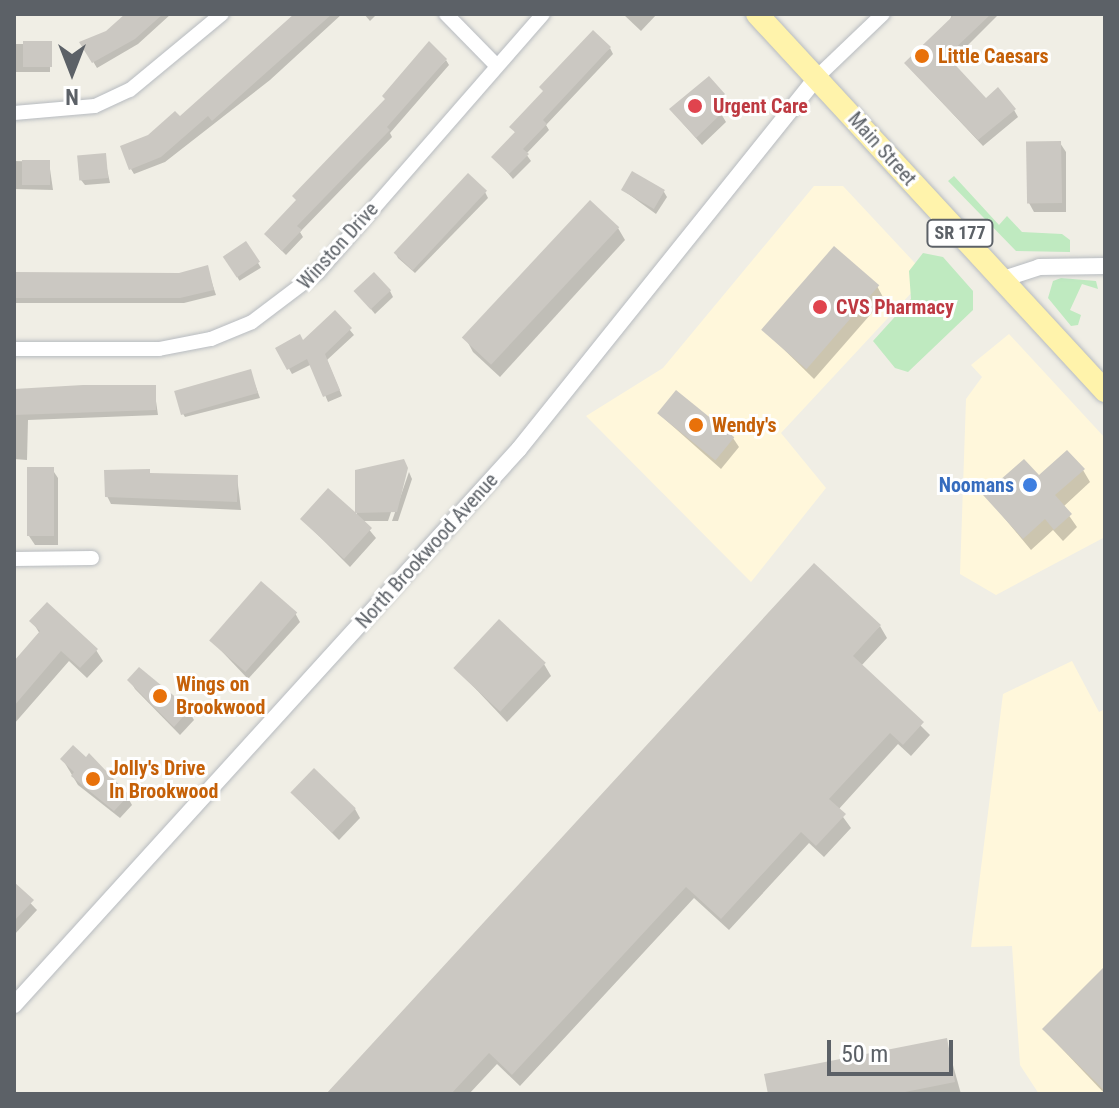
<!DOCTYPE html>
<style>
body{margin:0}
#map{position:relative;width:1119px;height:1108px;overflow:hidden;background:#f0eee5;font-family:"Roboto Condensed",sans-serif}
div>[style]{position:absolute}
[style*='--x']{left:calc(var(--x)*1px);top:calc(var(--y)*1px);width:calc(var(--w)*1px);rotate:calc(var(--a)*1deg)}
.commercial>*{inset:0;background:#fff7db}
.green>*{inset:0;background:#bfeac0}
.shadow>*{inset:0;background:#0003;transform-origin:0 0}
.building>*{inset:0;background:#cbc8c2;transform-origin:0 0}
.roads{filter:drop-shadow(0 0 2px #b7bbc0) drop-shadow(0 0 2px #b7bbc0)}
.minor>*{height:14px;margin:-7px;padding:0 7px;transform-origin:7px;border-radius:7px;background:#fff}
.tertiary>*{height:16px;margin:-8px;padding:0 8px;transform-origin:8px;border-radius:8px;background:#fff}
.primary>*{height:22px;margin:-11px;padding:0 11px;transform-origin:11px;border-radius:11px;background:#fff3ab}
.dots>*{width:22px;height:22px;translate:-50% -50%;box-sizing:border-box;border:4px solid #fff;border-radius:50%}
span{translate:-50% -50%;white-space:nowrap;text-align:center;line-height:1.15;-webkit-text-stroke:6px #fff;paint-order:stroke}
.shield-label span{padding:2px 6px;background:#fff;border:2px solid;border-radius:6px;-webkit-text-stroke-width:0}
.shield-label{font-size:18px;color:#5c6167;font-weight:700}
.food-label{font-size:20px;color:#c56008;font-weight:700}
.left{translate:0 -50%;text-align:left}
.health-label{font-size:20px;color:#be3a42;font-weight:700}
.street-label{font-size:20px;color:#5c6167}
.shop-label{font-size:20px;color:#366cbe;font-weight:700}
.right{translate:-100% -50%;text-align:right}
.frame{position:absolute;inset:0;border:16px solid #5c6167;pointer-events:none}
.north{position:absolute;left:32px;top:32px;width:80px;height:80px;-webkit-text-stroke:6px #fff;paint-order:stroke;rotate:180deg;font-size:22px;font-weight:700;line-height:32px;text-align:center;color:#5c6167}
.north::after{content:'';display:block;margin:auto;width:28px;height:36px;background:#5c6167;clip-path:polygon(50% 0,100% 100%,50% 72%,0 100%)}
.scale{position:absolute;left:827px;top:1040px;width:126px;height:36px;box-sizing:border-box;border:4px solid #5c6167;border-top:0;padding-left:10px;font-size:24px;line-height:28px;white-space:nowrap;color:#5c6167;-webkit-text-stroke:6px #fff;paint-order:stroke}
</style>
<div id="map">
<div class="commercial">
<div style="clip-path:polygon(814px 186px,843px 186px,927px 276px,781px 433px,826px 488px,751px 582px,586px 416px,663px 368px)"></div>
<div style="clip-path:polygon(1009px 334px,1105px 438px,1105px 537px,996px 595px,960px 574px,966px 399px,982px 377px,971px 365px)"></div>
<div style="clip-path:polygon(1072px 661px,1099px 712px,1105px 709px,1105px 1094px,1039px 1094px,1020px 1065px,1012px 946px,971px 947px,1003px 694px)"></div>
</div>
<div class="green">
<div style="clip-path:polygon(954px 176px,999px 225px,1007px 216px,1022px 232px,1062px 234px,1070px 240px,1070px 252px,1016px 251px,948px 181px)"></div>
<div style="clip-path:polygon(923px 253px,943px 257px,973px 291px,973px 310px,908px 372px,895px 368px,873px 341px,911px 299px,909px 271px)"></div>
<div style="clip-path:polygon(1061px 278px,1096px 281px,1098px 289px,1082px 284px,1070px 310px,1081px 315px,1078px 325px,1071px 326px,1048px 298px,1053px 281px)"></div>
</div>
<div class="shadow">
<div style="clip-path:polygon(127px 14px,171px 14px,138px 44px,97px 68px,82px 43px,107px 33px)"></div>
<div style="clip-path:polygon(298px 14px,342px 14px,270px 80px,165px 162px,134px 174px,131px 169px,149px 137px,179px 119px)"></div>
<div style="clip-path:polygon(364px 14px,377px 14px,370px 21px)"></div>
<div style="clip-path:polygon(623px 14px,657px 14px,641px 31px)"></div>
<div style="clip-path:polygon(952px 14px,999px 14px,950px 63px,986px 101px,1014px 110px,1018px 117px,983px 146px,906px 64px,948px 26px)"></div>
<div style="left:14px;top:44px;width:36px;height:28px"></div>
<div style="clip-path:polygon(610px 48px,613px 54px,546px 125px,549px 130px,526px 154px,531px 161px,513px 179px,494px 157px,516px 134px,512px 127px)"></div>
<div style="clip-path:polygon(446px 60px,449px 65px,390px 133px,392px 137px,300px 232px,303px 237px,286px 255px,270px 239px)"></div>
<div style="clip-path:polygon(708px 79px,728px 104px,720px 112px,726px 122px,702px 145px,671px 110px)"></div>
<div style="clip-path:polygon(1060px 143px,1066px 152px,1066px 212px,1034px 212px,1029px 203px)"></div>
<div style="clip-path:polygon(104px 155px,110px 183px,85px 185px,81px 180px)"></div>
<div style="clip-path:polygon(14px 161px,49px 162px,53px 190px,14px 189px)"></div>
<div style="clip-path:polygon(623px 190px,664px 192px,667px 197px,656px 214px)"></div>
<div style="clip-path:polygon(485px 192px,488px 198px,415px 273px,398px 258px,395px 252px)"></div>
<div style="clip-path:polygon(618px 228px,625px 240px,500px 377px,473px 352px,466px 339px)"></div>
<div style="left:246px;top:243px;width:29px;height:25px;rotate:59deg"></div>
<div style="clip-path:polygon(207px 268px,216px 295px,184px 303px,14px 303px,14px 275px,179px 275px)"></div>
<div style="clip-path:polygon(877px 286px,884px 299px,814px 379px,764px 330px)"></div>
<div style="clip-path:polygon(356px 291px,390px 291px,393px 297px,375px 314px)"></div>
<div style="clip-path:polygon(335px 312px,354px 335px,327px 360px,342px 396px,328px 402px,312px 364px,292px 374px,278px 349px,303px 343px)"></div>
<div style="clip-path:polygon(250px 371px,260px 398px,185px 417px,182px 412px)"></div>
<div style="clip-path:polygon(154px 387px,158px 415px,28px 420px,27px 460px,14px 459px,14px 391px)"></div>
<div style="clip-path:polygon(659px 414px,733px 438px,739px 447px,721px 469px)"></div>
<div style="clip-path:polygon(406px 468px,388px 521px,362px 521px,376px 538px,350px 567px,302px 519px,357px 517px,357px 472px)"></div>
<div style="clip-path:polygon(52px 469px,58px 478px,58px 545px,35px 545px,29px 536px)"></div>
<div style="clip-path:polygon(1083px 470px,1090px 482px,1063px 507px,1077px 527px,1063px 541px,1053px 530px,1031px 550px,986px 496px)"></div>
<div style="clip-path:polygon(409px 472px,412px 479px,398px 521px,392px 521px)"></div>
<div style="clip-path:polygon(151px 475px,237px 477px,241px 510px,111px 504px,107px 496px)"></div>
<div style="clip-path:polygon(295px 613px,300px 622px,248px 679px,212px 641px)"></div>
<div style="clip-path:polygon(32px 621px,96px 650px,103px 661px,87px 678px,69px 661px,14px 724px,14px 664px,40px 634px)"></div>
<div style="clip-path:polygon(880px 626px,887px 638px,861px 666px,930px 735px,911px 756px,898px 744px,838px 810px,851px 828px,824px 857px,809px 843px,729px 930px,694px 898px,520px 1086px,497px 1064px,469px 1094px,329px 1094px)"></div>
<div style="clip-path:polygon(544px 664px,551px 676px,507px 722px,456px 668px)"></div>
<div style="clip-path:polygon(139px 670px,189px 711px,194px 720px,180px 735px,135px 689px,130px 680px)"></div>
<div style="clip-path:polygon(63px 760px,127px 796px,132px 805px,120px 818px,78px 785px)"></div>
<div style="clip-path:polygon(293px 794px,355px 809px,360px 818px,339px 840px)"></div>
<div style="clip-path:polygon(14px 886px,37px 910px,14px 935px)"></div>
<div style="clip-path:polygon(1105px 968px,1105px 1094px,1044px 1030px)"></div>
<div style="clip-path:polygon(946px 1040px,961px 1094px,770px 1094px)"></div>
</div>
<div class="building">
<div style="clip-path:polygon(125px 14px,163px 14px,135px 39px,92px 63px,79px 42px,106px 31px)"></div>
<div style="clip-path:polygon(294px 14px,332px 14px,212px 121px,208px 116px,161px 157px,129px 170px,120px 146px,148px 135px,175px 111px,180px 116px)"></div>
<div style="clip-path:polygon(955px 14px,991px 14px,947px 56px,986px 98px,998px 87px,1016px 109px,978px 140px,904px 63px)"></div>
<div style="clip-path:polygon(593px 30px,611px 47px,543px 120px,547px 124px,523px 149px,529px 154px,509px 174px,491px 157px,515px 132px,509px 127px,543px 91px,539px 87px)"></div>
<div style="left:23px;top:41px;width:29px;height:26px"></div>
<div style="clip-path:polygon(429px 41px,447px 59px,387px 127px,390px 130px,297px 226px,302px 230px,282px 251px,264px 234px,296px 200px,292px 196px,385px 99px,382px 96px)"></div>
<div style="clip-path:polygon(709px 76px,725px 94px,715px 103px,723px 112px,696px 138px,669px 109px)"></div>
<div style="left:1061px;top:141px;width:62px;height:35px;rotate:89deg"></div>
<div style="left:106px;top:153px;width:25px;height:29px;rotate:85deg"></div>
<div style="left:22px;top:160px;width:28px;height:25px"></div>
<div style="left:632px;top:171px;width:38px;height:22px;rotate:30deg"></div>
<div style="left:468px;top:173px;width:26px;height:109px;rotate:43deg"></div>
<div style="left:590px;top:200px;width:40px;height:188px;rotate:43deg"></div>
<div style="left:246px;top:241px;width:25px;height:28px;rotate:56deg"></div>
<div style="left:834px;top:246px;width:60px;height:111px;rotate:41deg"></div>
<div style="clip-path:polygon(208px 265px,214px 290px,180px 298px,14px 298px,14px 272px,179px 273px)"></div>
<div style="left:374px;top:272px;width:25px;height:28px;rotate:47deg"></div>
<div style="clip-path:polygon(335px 310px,352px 328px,325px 354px,340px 390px,323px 397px,307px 359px,287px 370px,275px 348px,300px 334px,303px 340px)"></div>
<div style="left:251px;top:369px;width:25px;height:80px;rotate:74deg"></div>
<div style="clip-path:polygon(83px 385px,156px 385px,156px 410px,14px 415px,14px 389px)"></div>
<div style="left:676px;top:390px;width:75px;height:30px;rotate:39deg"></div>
<div style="clip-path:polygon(1067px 450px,1085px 469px,1055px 495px,1072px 514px,1054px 530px,1045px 519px,1023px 539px,983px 495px,1024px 459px,1039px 475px)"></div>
<div style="clip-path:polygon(404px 459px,408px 468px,397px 512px,356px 513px,372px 528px,344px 559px,300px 519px,328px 488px,355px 512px,355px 470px)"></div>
<div style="left:54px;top:467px;width:69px;height:27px;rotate:90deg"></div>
<div style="clip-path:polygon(150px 469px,150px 473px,238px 475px,237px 502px,105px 497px,104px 470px)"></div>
<div style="clip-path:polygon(814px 563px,881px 625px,853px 656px,924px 722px,903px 745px,890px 733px,829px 799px,846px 814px,816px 846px,801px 832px,721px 919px,686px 887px,512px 1075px,489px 1053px,451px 1094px,326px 1094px)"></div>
<div style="left:261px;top:581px;width:48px;height:79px;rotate:41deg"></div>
<div style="clip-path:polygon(47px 602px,98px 649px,80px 668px,61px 651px,14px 706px,14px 661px,40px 631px,29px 621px)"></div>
<div style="left:499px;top:619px;width:64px;height:67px;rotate:43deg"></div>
<div style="clip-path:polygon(139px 667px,190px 709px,174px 727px,127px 680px)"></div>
<div style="clip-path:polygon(73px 745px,86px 757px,89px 753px,129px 795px,114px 811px,71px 776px,74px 772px,60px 759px)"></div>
<div style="left:314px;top:768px;width:58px;height:34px;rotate:44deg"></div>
<div style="clip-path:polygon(14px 882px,34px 900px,14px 921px)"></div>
<div style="clip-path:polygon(1105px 966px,1105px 1091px,1042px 1029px)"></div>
<div style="clip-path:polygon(947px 1038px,955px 1082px,895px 1094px,768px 1094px,764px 1074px)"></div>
</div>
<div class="roads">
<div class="minor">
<div style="--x:446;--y:14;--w:70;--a:45.6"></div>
<div style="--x:817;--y:77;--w:91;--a:-43.7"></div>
<div style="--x:14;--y:113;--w:81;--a:-4.9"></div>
<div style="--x:95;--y:106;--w:38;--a:-25"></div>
<div style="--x:130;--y:90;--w:119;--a:-39.6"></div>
<div style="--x:14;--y:349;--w:145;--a:0"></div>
<div style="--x:159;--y:349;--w:53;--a:-10.9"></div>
<div style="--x:211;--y:339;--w:44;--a:-22.5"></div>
<div style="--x:252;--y:322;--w:83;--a:-37.1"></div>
<div style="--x:318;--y:272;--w:342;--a:-48.9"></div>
<div style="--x:14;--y:559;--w:78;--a:-0.7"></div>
</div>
<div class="tertiary">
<div style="--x:1003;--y:279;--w:38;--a:-18"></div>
<div style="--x:1039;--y:267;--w:66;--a:-0.9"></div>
<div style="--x:14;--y:1005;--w:751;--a:-47.75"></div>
<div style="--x:519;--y:449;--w:477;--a:-51.3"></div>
</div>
<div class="primary">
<div style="--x:757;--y:14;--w:513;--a:47.29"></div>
</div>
</div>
<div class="dots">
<div style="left:922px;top:56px;background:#e8710a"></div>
<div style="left:695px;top:106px;background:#e0444e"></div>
<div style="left:820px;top:307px;background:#e0444e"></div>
<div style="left:696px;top:425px;background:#e8710a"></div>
<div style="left:1030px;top:485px;background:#3f7fe0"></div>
<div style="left:160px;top:696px;background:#e8710a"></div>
<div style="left:93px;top:779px;background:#e8710a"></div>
</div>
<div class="shield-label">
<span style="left:960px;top:233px">SR 177</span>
</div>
<div class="food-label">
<span class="left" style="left:938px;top:56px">Little Caesars</span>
<span class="left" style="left:712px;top:425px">Wendy's</span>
<span class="left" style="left:176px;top:696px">Wings on<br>Brookwood</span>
<span class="left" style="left:109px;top:780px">Jolly's Drive<br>In Brookwood</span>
</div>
<div class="health-label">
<span class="left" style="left:713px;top:106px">Urgent Care</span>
<span class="left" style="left:836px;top:307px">CVS Pharmacy</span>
</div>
<div class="street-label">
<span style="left:882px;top:149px;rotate:48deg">Main Street</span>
<span style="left:338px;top:246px;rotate:-48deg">Winston Drive</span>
<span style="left:427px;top:551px;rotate:-48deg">North Brookwood Avenue</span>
</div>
<div class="shop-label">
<span class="right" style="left:1014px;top:485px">Noomans</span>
</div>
<div class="frame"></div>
<div class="north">N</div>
<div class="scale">50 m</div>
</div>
